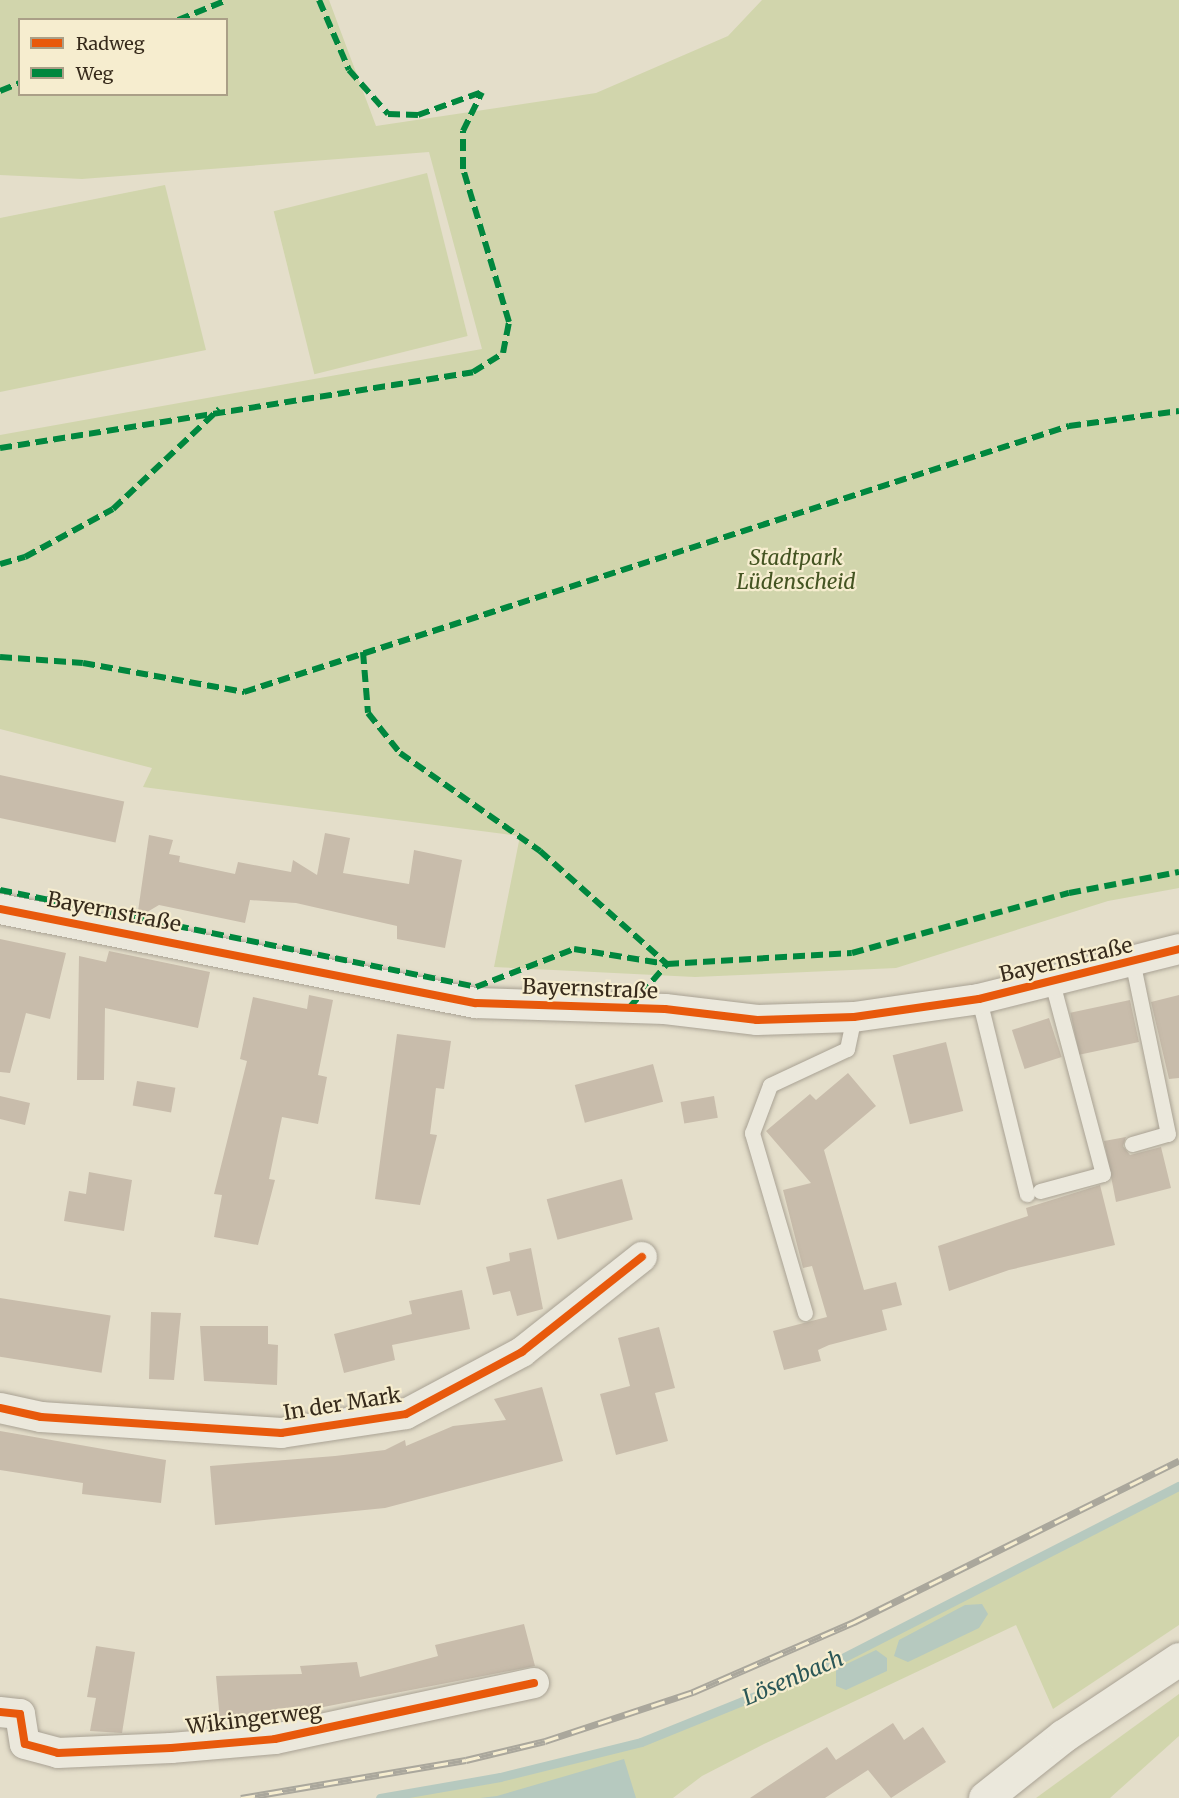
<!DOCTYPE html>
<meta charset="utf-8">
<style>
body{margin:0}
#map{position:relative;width:1179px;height:1798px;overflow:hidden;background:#e4deca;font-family:Merriweather,serif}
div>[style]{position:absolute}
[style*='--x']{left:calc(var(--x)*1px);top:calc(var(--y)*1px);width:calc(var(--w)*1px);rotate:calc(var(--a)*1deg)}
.green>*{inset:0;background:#d1d5ac;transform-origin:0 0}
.water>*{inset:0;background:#b6c9bf}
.stream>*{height:9px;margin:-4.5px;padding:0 4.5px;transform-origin:4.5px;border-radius:4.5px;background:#b6c9bf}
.building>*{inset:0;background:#c8bcab;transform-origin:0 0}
.roads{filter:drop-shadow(0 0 2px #a9a294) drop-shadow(0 0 2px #a9a294)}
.service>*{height:15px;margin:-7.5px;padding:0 7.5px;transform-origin:7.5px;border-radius:7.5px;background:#ebe8dc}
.minor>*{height:30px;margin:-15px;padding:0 15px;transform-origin:15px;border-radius:15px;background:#ebe8dc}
.secondary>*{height:33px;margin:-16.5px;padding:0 16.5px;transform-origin:16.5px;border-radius:16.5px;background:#ebe8dc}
.rail>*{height:7px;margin-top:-3.5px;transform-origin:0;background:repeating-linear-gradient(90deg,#f6edcf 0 14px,#aaa79c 0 28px);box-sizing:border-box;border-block:2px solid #aaa79c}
.quiet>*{height:6px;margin-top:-3px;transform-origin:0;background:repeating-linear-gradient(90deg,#00873e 0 12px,transparent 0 18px)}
.cycleway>*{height:8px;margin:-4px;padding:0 4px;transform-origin:4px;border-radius:4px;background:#e8590c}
span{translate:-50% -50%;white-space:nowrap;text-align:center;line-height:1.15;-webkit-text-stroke:4.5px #f6edcf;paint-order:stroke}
.park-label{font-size:21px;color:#445422;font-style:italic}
.street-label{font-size:21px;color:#372b1c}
.water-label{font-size:22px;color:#2b5757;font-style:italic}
.legend{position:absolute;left:18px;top:18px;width:210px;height:78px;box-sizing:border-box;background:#f6edcf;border:2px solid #aa9f87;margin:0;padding:8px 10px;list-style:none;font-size:18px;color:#372b1c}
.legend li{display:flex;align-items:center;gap:12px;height:30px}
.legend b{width:30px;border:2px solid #aa9f87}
</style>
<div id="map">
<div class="green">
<div style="clip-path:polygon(evenodd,0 0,329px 0,376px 126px,596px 93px,728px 36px,762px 0,1179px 0,1179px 888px,1108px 901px,896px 968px,695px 977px,494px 967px,520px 836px,143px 787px,152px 768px,0 729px,0 435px,482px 349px,429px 152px,82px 179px,0 175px,0 0,20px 20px,226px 20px,226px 94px,20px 94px,20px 20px)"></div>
<div style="left:427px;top:173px;width:168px;height:158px;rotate:76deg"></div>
<div style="clip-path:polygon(165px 185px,206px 350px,0 392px,0 218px)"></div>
<div style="clip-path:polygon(1179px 1486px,1179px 1625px,1053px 1709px,1016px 1625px,764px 1744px,702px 1776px,673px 1798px,380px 1798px,500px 1777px,641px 1741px,817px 1671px)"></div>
<div style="clip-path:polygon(1179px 1694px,1179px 1736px,1110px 1798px,1036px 1798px)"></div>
</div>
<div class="water">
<div style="clip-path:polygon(982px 1604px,988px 1614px,979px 1628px,908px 1662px,894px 1656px,899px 1640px,965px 1605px)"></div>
<div style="clip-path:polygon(876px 1650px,887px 1658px,887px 1671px,846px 1690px,836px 1686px,836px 1669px)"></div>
<div style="clip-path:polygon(624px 1759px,636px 1798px,480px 1798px,497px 1796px)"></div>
</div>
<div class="stream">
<div style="--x:380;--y:1798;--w:122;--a:-9.9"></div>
<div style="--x:500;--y:1777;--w:145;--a:-13.9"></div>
<div style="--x:641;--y:1742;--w:190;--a:-22"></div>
<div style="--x:817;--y:1671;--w:407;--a:-27.1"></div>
</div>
<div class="building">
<div style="left:0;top:775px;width:127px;height:42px;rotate:12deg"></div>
<div style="clip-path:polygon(325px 833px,350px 838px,343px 873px,409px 884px,414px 850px,462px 860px,445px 948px,397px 939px,397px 926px,296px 903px,250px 900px,245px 923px,159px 905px,137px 918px,149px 835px,173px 840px,169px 854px,180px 856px,179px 862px,235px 874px,238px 862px,291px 872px,293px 860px,317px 875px)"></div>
<div style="clip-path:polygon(0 939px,66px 953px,50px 1019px,26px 1013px,10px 1073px,0 1072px)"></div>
<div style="clip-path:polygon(109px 951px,210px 972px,198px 1028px,105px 1008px,104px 1080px,77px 1080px,79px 956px,106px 962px)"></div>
<div style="clip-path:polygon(309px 995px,333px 1000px,318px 1075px,327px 1077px,318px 1124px,282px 1117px,269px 1179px,275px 1180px,258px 1245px,214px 1237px,222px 1195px,214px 1194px,247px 1061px,240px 1059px,253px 997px,307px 1009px)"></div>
<div style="clip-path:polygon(1179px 995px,1179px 1078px,1169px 1079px,1151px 1002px)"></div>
<div style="left:1130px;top:1000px;width:43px;height:61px;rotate:78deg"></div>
<div style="left:1049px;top:1018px;width:41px;height:39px;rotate:72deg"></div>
<div style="clip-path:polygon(397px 1034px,451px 1041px,444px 1089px,436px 1088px,430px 1134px,437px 1135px,420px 1205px,375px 1199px)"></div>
<div style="left:946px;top:1042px;width:71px;height:55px;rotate:76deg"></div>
<div style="left:653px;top:1064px;width:39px;height:81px;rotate:75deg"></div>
<div style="clip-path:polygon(848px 1073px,876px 1106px,824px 1150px,864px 1290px,896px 1282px,902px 1305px,882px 1310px,887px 1330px,829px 1345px,818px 1350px,821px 1361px,784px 1370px,773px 1331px,827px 1317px,812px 1266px,803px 1268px,783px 1190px,811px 1183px,766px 1131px,810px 1094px,816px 1100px)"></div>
<div style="left:137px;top:1081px;width:39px;height:25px;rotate:10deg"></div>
<div style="clip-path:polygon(0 1096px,30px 1103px,25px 1125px,0 1119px)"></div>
<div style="left:714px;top:1096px;width:22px;height:34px;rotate:80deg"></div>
<div style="clip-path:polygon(1126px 1137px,1123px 1146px,1130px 1155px,1161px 1147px,1171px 1188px,1116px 1202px,1104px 1141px)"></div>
<div style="clip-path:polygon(89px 1172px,132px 1180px,124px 1231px,64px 1221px,69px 1191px,86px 1194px)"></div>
<div style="left:622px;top:1179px;width:42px;height:78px;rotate:75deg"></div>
<div style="clip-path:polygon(1100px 1185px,1115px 1245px,1009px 1270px,949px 1291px,938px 1246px,1028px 1216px,1026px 1208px)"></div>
<div style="clip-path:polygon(531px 1248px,543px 1309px,517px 1316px,510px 1291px,493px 1295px,486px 1267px,510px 1261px,509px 1253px)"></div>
<div style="clip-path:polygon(462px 1290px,470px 1329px,392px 1345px,395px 1360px,344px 1373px,334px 1334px,412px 1314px,409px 1301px)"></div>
<div style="left:0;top:1298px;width:112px;height:58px;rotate:9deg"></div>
<div style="clip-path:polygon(151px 1312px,181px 1313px,174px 1380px,149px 1379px)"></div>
<div style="clip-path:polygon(200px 1326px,268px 1326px,268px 1344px,278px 1345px,277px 1385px,204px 1381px)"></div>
<div style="clip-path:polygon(659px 1327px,675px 1388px,655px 1393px,668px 1441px,616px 1455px,600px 1394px,630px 1386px,618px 1338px)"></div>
<div style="clip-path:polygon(542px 1387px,563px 1461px,385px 1508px,215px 1525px,210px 1466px,335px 1456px,385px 1450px,405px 1440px,406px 1446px,453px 1426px,506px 1420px,494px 1399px)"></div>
<div style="clip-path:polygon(0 1431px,166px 1460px,161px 1503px,82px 1494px,83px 1483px,0 1470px)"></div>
<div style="clip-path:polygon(524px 1624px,535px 1666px,277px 1716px,277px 1721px,220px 1721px,216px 1676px,302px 1674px,300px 1666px,357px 1662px,360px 1677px,438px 1656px,435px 1645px)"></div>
<div style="clip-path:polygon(96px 1646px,135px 1652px,122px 1733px,90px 1731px,96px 1698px,87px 1697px)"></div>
<div style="clip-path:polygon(893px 1723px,904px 1740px,923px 1727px,946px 1762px,891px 1798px,868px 1770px,825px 1798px,750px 1798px,827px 1747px,836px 1760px)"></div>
</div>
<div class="roads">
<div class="service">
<div style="--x:979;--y:999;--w:201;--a:76.2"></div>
<div style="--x:1132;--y:1144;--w:37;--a:-16"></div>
<div style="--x:1168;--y:1134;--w:173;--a:-101.7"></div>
<div style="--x:1040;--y:1191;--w:65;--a:-15.1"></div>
<div style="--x:1103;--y:1174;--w:199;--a:-104.9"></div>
<div style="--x:805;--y:1313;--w:188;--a:-106.4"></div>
<div style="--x:752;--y:1133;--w:51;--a:-69.4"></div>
<div style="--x:770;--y:1085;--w:85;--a:-25.1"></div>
<div style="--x:847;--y:1049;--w:33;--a:-78"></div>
</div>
<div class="minor">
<div style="--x:0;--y:909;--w:485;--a:11.2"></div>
<div style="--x:476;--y:1003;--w:189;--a:1.8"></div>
<div style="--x:665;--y:1009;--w:93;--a:6.8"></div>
<div style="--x:757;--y:1020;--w:97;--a:-1.8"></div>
<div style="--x:854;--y:1017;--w:126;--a:-8.2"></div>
<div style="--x:979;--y:999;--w:206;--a:-14"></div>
<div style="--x:0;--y:1408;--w:42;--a:12.4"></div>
<div style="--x:41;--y:1417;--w:241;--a:3.8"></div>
<div style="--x:281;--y:1433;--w:126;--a:-8.6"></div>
<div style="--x:406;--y:1414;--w:132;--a:-28.1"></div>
<div style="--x:522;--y:1352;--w:153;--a:-38.4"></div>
<div style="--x:0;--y:1712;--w:20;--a:6"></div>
<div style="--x:20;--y:1714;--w:30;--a:81"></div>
<div style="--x:25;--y:1744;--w:34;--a:15"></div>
<div style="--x:58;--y:1753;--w:113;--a:-2.5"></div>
<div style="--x:171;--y:1748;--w:104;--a:-4.9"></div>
<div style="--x:275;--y:1739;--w:265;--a:-12.2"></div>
</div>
<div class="secondary">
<div style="--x:985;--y:1798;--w:100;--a:-38.5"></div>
<div style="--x:1063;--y:1736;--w:139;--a:-33.6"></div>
</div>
</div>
<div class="rail">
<div style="--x:241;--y:1798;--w:228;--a:-9.6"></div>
<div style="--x:466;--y:1760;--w:81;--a:-13.5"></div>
<div style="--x:545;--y:1741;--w:156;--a:-18.3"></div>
<div style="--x:693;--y:1692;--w:176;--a:-23.5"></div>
<div style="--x:854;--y:1622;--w:363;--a:-26.4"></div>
</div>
<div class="quiet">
<div style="--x:319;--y:0;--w:76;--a:66.8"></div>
<div style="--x:349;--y:70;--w:59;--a:48.4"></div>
<div style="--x:388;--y:114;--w:30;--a:2"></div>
<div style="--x:418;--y:115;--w:68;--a:-19.8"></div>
<div style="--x:178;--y:20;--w:53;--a:-22.2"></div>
<div style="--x:0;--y:91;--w:22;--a:-22"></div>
<div style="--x:0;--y:448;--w:479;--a:-9.1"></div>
<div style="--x:473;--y:372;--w:36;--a:-32"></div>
<div style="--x:503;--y:353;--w:32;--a:-79"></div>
<div style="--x:509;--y:322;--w:160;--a:-106.7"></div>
<div style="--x:463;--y:169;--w:38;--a:-90"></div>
<div style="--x:463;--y:131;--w:43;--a:-64"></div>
<div style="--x:0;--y:564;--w:26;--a:-16"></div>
<div style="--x:25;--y:557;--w:100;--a:-28.6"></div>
<div style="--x:113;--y:509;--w:146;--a:-43.3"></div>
<div style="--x:363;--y:652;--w:61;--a:85.3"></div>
<div style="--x:368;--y:713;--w:51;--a:51.3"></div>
<div style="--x:400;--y:753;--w:171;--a:35"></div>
<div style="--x:540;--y:851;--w:170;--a:41.7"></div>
<div style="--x:667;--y:964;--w:185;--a:-3.4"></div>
<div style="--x:852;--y:953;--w:225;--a:-15.5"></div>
<div style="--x:1069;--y:893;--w:112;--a:-10.8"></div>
<div style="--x:0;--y:657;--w:83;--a:4.1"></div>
<div style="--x:83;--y:663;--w:164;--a:10.2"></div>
<div style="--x:244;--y:692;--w:867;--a:-17.87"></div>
<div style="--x:1069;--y:426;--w:111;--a:-7.8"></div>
<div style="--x:0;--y:890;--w:486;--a:11.5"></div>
<div style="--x:476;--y:987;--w:105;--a:-21.2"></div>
<div style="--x:574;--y:949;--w:94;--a:9.2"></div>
<div style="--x:629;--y:1008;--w:58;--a:-49.2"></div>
</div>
<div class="cycleway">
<div style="--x:0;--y:909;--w:485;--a:11.2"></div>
<div style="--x:476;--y:1003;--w:189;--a:1.8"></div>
<div style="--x:665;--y:1009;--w:93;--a:6.8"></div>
<div style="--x:757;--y:1020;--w:97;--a:-1.8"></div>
<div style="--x:854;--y:1017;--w:126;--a:-8.2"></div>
<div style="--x:979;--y:999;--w:206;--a:-14"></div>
<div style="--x:0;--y:1408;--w:42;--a:12.4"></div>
<div style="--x:41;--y:1417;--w:241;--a:3.8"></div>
<div style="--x:281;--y:1433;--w:126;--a:-8.6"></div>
<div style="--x:406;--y:1414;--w:132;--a:-28.1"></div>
<div style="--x:522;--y:1352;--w:153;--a:-38.4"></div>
<div style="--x:0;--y:1712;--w:20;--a:6"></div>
<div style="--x:20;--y:1714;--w:30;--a:81"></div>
<div style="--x:25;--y:1744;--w:34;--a:15"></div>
<div style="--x:58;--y:1753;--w:113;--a:-2.5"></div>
<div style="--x:171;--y:1748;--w:104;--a:-4.9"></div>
<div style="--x:275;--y:1739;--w:265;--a:-12.2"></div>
</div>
<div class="park-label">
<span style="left:796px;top:570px">Stadtpark<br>Lüdenscheid</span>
</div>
<div class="street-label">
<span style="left:114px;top:912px;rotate:11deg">Bayernstraße</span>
<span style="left:1066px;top:960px;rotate:-13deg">Bayernstraße</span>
<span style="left:590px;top:989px;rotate:2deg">Bayernstraße</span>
<span style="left:342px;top:1404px;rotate:-9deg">In der Mark</span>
<span style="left:254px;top:1719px;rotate:-7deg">Wikingerweg</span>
</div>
<div class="water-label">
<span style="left:793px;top:1678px;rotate:-23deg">Lösenbach</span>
</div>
<ul class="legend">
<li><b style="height:8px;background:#e8590c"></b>Radweg</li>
<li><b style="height:8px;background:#00873e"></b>Weg</li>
</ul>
</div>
